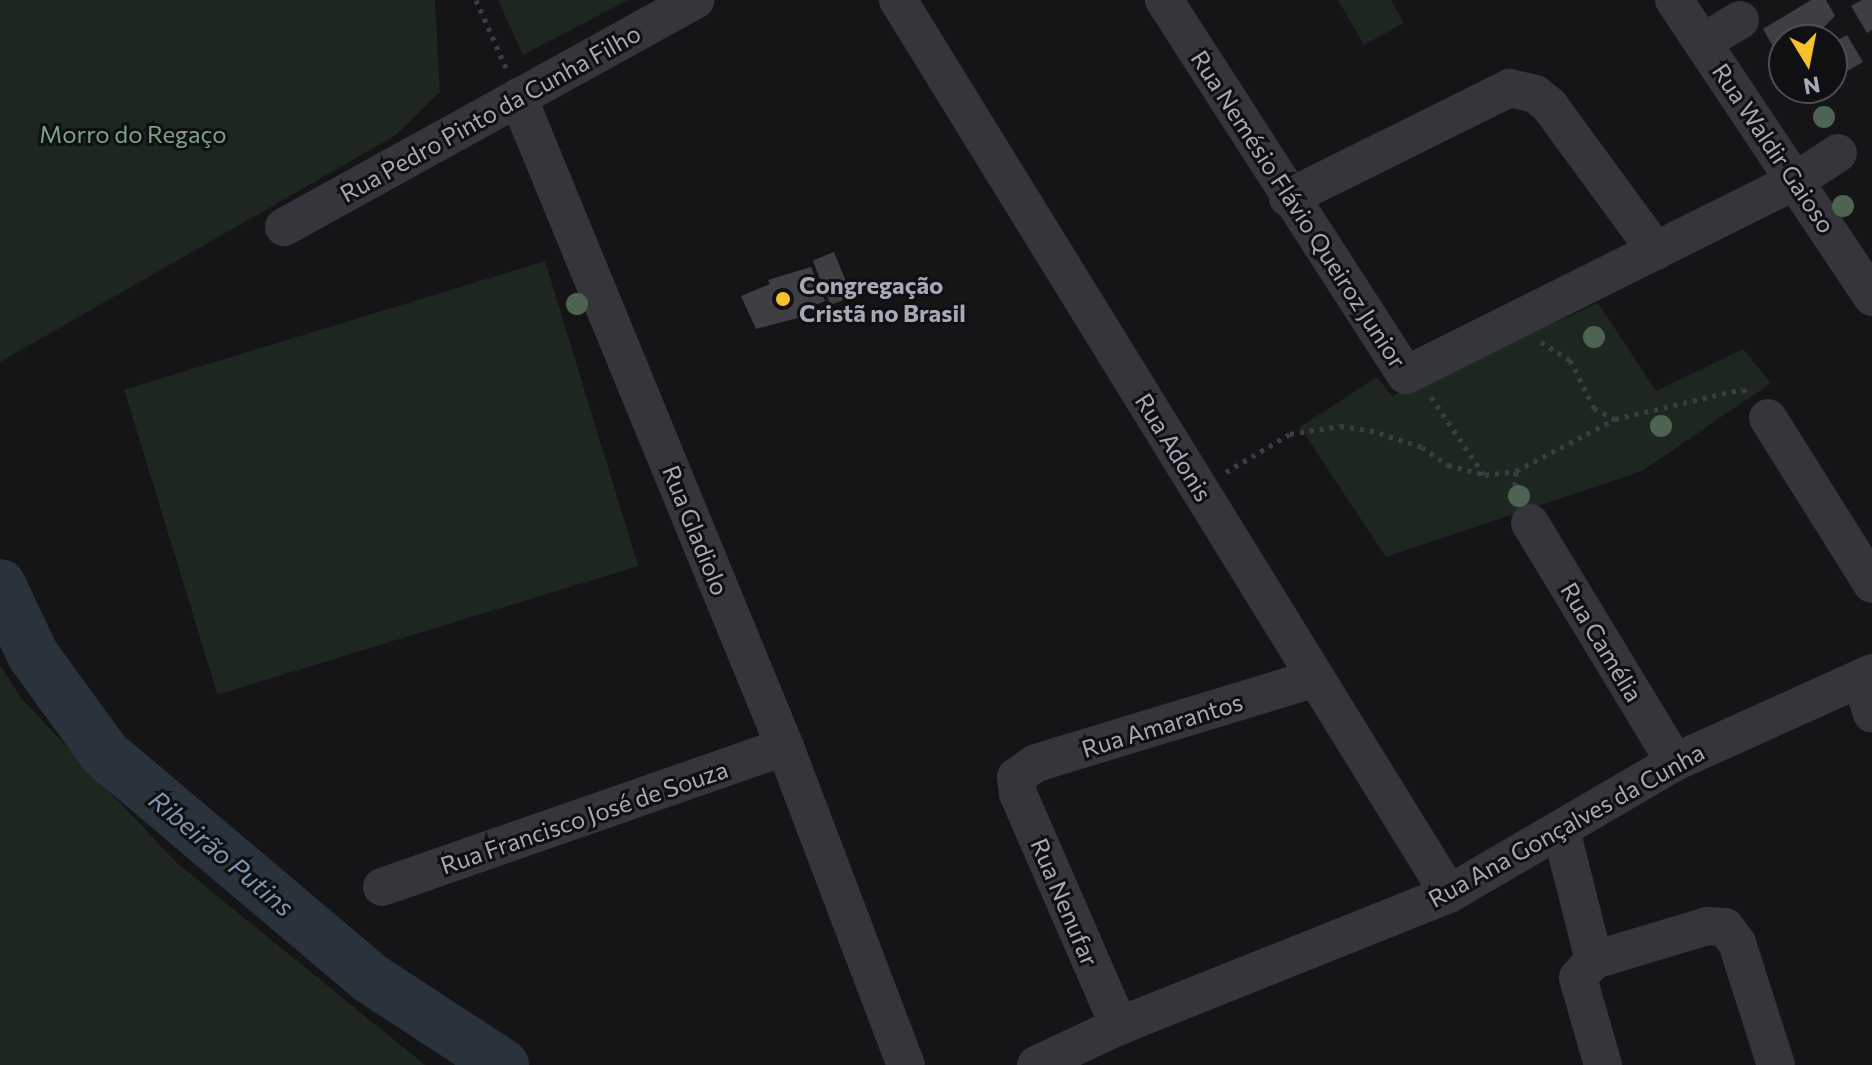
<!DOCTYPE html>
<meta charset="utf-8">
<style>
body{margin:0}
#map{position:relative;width:1872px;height:1065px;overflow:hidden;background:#151416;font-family:Commissioner,sans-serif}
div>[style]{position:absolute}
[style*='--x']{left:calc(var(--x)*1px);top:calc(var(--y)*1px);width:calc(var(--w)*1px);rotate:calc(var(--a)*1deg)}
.green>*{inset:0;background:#1e2620;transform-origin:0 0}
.river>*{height:52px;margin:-26px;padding:0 26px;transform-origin:26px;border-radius:26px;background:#2a323b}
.building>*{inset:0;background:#3f3f43;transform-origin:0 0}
.path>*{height:5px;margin-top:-2.5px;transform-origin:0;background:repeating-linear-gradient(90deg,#3b3d43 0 4px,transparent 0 10px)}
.minor>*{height:38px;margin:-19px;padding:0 19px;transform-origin:19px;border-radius:19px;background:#35363c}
.trees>*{width:22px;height:22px;margin:-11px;border-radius:50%;background:#4e6351}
.dots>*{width:22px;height:22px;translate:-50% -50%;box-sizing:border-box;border:4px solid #100f11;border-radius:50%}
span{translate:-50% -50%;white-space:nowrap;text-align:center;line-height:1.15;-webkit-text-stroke:6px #100f11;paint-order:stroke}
.street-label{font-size:24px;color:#a6aab7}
.park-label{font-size:24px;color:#7ca381}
.poi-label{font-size:24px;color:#a6aab7;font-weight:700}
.left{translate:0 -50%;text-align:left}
.water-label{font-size:26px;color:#7c95b3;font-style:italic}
.north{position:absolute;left:1768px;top:24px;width:80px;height:80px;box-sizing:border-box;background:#100f11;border:2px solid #4c4d53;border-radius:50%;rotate:170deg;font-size:22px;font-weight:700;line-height:32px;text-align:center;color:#a6aab7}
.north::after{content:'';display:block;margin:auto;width:28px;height:36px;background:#f7c12c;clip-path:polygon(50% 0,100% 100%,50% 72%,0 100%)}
</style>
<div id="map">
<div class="green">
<div style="clip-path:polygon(0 0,435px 0,440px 92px,396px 135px,0 362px)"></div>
<div style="clip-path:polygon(498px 0,628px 0,523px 55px)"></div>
<div style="clip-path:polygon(1338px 0,1391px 0,1404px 23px,1364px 45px)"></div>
<div style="left:545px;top:261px;width:319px;height:440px;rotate:73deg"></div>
<div style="clip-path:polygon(1598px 303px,1656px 391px,1743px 349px,1771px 383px,1642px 471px,1386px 557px,1300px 427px,1377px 377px,1392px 396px)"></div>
<div style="clip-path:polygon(0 665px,21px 698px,178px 864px,425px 1065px,0 1065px)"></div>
</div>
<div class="river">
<div style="--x:0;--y:585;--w:77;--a:64.8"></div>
<div style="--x:33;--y:655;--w:122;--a:54"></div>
<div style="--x:105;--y:754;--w:347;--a:40.2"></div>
<div style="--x:370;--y:978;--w:159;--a:33.2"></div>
</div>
<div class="building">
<div style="clip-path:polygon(1811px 0,1826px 0,1835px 16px,1817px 34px,1820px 40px,1784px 40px,1779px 57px,1763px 29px)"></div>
<div style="clip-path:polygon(1862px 0,1872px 0,1872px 30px,1867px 33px,1851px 6px)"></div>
<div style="clip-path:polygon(1847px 35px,1863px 62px,1832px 80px,1832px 40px,1825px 40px,1832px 36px,1835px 42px)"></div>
<div style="clip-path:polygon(1798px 88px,1819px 88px,1804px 97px)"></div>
<div style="left:834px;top:252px;width:48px;height:23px;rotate:68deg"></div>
<div style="clip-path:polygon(811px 267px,825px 301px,799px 312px,801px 317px,756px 329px,741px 296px,770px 284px,768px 280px)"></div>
</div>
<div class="path">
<div style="--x:476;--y:0;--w:77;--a:66.1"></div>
<div style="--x:1541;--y:342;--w:34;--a:32"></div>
<div style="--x:1570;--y:360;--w:54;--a:63.4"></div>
<div style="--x:1594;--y:408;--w:23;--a:29"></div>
<div style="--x:1431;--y:397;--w:94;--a:55.8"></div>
<div style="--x:1226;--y:472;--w:74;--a:-30.7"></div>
<div style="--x:1290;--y:434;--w:51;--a:-9.1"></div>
<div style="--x:1340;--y:426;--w:30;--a:8"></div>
<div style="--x:1370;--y:430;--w:55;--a:18.1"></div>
<div style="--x:1422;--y:447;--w:32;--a:35"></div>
<div style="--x:1448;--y:465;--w:38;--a:15"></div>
<div style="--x:1485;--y:475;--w:31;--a:-7"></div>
<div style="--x:1514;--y:496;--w:25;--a:-85"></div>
<div style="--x:1516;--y:471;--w:112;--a:-27.7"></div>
<div style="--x:1615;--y:419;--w:131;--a:-13.2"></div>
<div style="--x:1743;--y:389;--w:5;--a:53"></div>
</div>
<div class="minor">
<div style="--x:898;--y:0;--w:1050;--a:58.35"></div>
<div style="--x:1164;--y:0;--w:446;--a:57.2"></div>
<div style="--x:1406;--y:375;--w:437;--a:-26.5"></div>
<div style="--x:1797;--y:180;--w:49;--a:-33.4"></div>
<div style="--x:1674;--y:0;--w:357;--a:56.3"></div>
<div style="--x:1703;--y:42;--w:43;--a:-30.7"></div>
<div style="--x:518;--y:97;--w:703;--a:67.67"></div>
<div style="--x:785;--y:747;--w:340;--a:69.2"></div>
<div style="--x:1288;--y:198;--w:248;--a:-26.4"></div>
<div style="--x:1510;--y:88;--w:26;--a:13"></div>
<div style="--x:1535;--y:94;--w:18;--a:38"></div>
<div style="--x:1549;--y:105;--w:181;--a:53.8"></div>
<div style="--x:284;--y:227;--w:470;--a:-28.9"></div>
<div style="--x:1768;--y:418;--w:196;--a:57.9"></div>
<div style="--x:1530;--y:523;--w:280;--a:58.8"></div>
<div style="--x:1861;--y:678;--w:37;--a:73"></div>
<div style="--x:1561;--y:830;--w:134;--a:75.8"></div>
<div style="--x:1594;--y:960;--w:118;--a:-16.7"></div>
<div style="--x:1707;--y:926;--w:18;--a:3"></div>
<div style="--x:1725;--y:927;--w:20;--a:53"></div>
<div style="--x:1737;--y:943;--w:128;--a:72.3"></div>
<div style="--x:382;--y:887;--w:427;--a:-19.2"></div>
<div style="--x:1594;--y:960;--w:24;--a:132"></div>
<div style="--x:1578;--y:978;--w:91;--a:74"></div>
<div style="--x:1119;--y:1026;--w:253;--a:-113.5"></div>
<div style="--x:1018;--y:794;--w:17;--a:-97"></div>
<div style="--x:1016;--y:777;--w:24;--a:-35"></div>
<div style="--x:1036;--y:763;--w:289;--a:-16.9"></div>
<div style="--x:1036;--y:1065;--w:92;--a:-25.2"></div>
<div style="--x:1119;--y:1026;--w:355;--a:-21.8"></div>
<div style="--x:1449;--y:894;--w:262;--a:-30.3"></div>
<div style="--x:1675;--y:762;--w:216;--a:-24.3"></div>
</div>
<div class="trees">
<div style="left:1824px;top:117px"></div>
<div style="left:1843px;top:206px"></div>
<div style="left:577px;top:304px"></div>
<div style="left:1594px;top:337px"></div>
<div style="left:1661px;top:426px"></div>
<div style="left:1519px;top:496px"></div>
</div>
<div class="dots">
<div style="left:783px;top:299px;background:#f7c12c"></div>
</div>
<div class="street-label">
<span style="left:490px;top:113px;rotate:-29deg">Rua Pedro Pinto da Cunha Filho</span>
<span style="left:1774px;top:148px;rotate:56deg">Rua Waldir Gaioso</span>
<span style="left:1299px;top:209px;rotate:57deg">Rua Nemésio Flávio Queiroz Junior</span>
<span style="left:1174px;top:447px;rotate:58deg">Rua Adonis</span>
<span style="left:696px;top:530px;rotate:68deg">Rua Gladiolo</span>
<span style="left:1602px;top:642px;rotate:59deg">Rua Camélia</span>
<span style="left:1162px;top:725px;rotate:-17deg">Rua Amarantos</span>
<span style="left:584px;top:817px;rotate:-19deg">Rua Francisco José de Souza</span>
<span style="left:1566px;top:825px;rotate:-29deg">Rua Ana Gonçalves da Cunha</span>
<span style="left:1065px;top:902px;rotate:67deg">Rua Nenufar</span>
</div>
<div class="park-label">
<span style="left:133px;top:134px">Morro do Regaço</span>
</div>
<div class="poi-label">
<span class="left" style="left:799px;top:299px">Congregação<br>Cristã no Brasil</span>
</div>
<div class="water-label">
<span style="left:222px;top:853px;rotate:40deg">Ribeirão Putins</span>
</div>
<div class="north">N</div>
</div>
